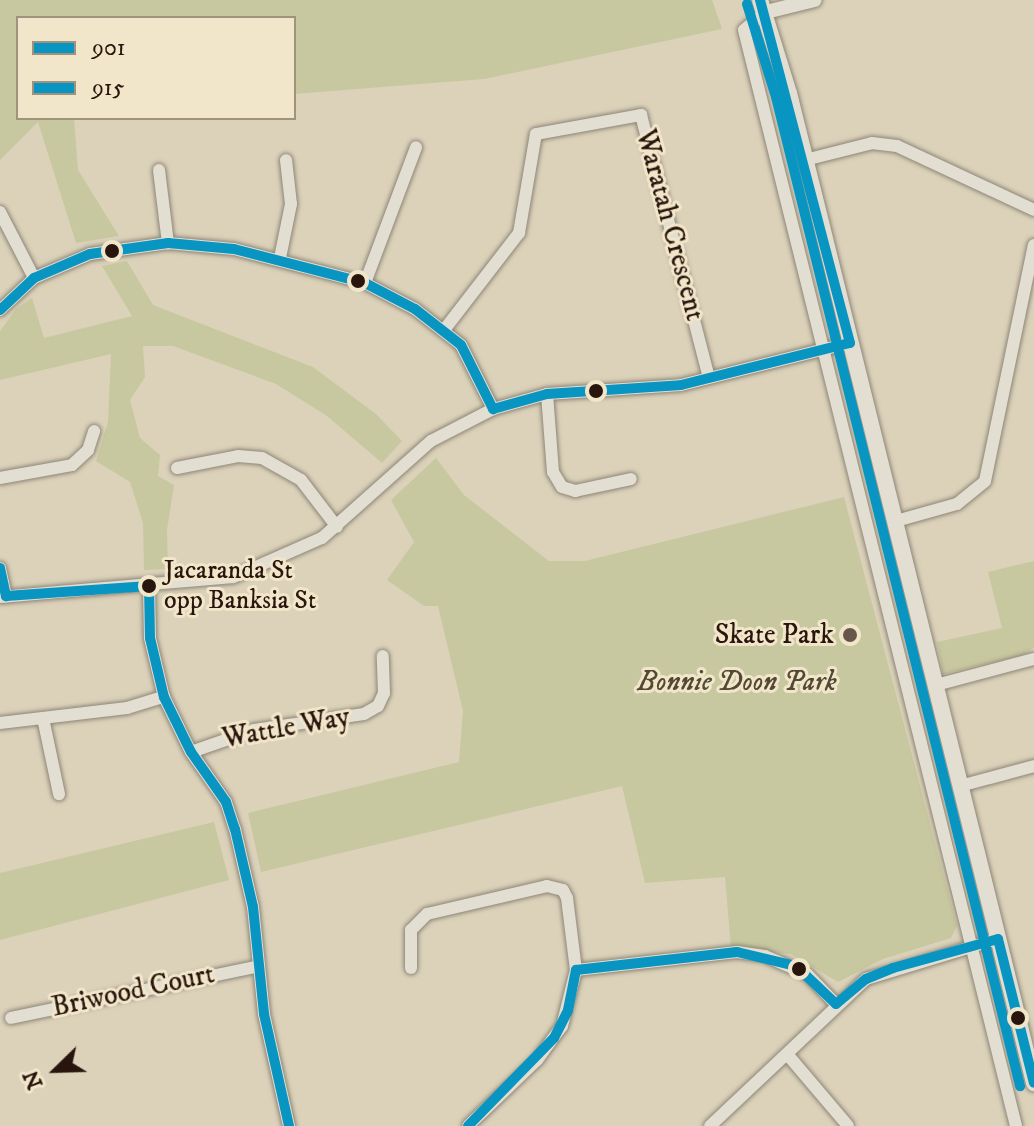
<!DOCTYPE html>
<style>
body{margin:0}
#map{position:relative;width:1034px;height:1126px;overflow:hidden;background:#dcd2ba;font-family:"IM FELL DW Pica",serif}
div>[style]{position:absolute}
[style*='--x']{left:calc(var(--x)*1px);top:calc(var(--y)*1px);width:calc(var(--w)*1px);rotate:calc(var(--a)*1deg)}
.green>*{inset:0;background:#c7c89f}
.roads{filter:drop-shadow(0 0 2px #8d8677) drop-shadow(0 0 2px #8d8677)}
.minor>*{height:12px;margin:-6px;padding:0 6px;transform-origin:6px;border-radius:6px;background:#e3ded2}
.tertiary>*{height:14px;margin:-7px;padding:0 7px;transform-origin:7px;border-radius:7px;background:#e3ded2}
.secondary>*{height:16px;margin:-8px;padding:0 8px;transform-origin:8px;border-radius:8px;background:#e3ded2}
.bus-1>*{height:10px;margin:-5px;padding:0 5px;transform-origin:5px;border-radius:5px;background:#0895c2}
.bus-2>*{height:10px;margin:-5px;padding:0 5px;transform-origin:5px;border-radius:5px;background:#0895c2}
.dots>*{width:22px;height:22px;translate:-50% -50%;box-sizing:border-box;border:4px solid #f1e6c9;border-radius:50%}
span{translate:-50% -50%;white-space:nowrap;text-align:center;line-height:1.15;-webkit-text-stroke:6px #f1e6c9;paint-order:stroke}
.bus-label{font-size:26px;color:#28150e}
.left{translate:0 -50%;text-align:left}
.street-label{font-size:28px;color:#28150e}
.poi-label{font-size:28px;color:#28150e}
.right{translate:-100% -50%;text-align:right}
.park-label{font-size:28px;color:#534833;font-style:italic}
.legend{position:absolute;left:16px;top:16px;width:280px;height:104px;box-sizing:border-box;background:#f1e6c9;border:2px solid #a1927e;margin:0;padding:10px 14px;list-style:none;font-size:24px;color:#28150e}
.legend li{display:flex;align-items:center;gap:16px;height:40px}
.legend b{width:40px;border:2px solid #a1927e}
.north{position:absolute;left:16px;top:1030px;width:80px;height:80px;-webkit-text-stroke:6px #f1e6c9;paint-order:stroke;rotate:247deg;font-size:22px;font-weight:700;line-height:32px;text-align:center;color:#28150e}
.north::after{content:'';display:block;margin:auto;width:28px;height:36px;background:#28150e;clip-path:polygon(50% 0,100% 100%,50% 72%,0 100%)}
</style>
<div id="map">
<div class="green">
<div style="clip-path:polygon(0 0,712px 0,722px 29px,484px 79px,294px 94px,294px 18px,18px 18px,18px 118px,74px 118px,78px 170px,119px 236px,76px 243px,38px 122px,0 160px)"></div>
<div style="clip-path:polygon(127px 261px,153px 305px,313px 367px,376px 414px,402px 441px,382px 463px,327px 416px,276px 384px,173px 346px,143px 346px,145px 377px,130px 400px,140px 438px,160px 455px,158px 476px,174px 485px,167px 530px,168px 569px,144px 570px,143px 523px,130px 482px,96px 461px,108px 422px,111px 354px,0 380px,0 331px,16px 309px,32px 298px,44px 338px,132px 316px,102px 266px)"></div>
<div style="clip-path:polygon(436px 458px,464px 495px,549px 561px,585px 561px,844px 497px,957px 926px,951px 938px,883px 959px,838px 982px,791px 954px,731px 948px,725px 877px,645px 883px,622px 786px,261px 872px,248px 813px,459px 762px,463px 711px,438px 606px,424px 606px,387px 580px,414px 542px,391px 500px)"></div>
<div style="clip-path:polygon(1034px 561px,1034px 647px,1023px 655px,943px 674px,937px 642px,1002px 628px,988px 572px)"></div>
<div style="clip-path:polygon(214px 822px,229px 880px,0 940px,0 873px)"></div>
</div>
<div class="roads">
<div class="minor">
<div style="--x:766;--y:12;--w:28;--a:141"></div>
<div style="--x:744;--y:30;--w:1129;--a:76.06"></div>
<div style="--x:805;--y:160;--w:69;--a:-14.2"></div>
<div style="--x:872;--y:143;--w:25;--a:7"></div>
<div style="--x:897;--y:146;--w:151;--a:25"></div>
<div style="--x:159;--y:170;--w:74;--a:83"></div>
<div style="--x:0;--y:212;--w:74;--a:62.7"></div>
<div style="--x:280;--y:258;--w:55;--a:-78.5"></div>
<div style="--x:291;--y:204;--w:44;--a:-96.5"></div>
<div style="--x:365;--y:283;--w:145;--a:-69.4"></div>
<div style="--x:0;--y:310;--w:47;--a:-43.3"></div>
<div style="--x:34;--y:278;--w:61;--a:-23.2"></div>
<div style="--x:90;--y:254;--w:79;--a:-8"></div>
<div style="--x:168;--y:243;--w:66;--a:5.2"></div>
<div style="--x:234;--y:249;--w:135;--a:14.5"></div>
<div style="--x:365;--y:283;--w:56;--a:27.5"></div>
<div style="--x:415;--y:309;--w:58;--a:38"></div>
<div style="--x:461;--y:345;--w:72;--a:63.4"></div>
<div style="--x:444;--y:330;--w:123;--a:-52.3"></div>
<div style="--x:519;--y:233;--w:100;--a:-80.3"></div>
<div style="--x:536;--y:134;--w:107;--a:-10.3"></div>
<div style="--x:641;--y:115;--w:271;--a:75.5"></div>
<div style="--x:547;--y:394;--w:78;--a:85.6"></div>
<div style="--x:553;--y:472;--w:17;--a:59"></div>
<div style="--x:562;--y:487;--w:14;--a:17"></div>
<div style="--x:575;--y:491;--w:57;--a:-12.1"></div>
<div style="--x:177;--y:468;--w:62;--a:-11.1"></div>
<div style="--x:238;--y:456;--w:24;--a:5"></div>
<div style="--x:262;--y:458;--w:45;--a:29.4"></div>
<div style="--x:301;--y:480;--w:59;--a:52.5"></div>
<div style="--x:0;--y:478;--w:73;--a:-10.2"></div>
<div style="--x:72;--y:465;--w:22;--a:-43"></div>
<div style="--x:88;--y:450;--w:20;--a:-72"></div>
<div style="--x:896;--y:521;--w:63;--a:-15.6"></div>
<div style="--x:957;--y:504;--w:36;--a:-39"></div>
<div style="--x:985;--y:481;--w:241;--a:-78.3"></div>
<div style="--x:0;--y:568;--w:29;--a:78"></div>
<div style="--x:149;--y:586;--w:52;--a:88.9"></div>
<div style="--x:150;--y:638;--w:61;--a:76.7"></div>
<div style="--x:164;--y:697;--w:61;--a:63.9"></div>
<div style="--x:191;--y:752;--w:61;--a:55"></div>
<div style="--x:226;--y:802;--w:28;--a:72"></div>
<div style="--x:235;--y:829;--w:80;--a:77"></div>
<div style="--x:253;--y:907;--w:108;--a:84.1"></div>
<div style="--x:264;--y:1014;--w:115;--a:77.4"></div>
<div style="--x:0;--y:597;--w:234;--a:-4.9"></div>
<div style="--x:233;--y:577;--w:97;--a:-23.7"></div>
<div style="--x:322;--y:538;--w:146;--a:-41.7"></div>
<div style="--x:431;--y:441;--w:70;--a:-27.3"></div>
<div style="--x:493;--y:409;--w:56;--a:-15.5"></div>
<div style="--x:547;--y:394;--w:134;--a:-3.8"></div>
<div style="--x:681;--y:385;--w:174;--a:-14"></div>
<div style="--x:936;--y:685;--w:101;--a:-14.9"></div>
<div style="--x:43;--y:718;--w:78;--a:78.1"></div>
<div style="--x:0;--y:723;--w:128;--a:-6.7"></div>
<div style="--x:127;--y:708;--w:39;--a:-17"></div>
<div style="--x:191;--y:752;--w:67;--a:-19.2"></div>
<div style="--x:254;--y:730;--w:111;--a:-8.3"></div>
<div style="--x:364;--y:714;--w:16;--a:-30"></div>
<div style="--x:378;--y:706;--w:14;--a:-65"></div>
<div style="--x:384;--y:693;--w:37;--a:-92"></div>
<div style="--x:960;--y:786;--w:77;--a:-15.1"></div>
<div style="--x:411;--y:968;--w:38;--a:-90"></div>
<div style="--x:411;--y:930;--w:23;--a:-45"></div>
<div style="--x:427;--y:914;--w:123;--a:-13.1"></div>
<div style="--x:547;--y:886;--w:16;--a:14"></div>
<div style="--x:563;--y:890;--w:9;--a:63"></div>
<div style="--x:567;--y:898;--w:73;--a:82.9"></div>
<div style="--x:576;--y:970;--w:58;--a:104"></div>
<div style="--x:562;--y:1026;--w:42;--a:126.3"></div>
<div style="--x:537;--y:1060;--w:95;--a:136.3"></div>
<div style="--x:576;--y:970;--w:162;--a:-6.4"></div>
<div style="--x:737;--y:952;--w:28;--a:8"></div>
<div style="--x:765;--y:956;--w:46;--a:23.2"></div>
<div style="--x:807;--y:974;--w:42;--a:46"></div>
<div style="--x:11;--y:1018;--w:250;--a:-11.8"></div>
<div style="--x:787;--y:1054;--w:94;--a:49.7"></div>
<div style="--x:710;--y:1126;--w:214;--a:-43.3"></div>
<div style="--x:866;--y:979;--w:138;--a:-16.9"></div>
</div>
<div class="tertiary">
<div style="--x:766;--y:12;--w:50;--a:-13.8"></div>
</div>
<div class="secondary">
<div style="--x:760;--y:0;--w:97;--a:72.7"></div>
<div style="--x:789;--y:93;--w:1020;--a:76.1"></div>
</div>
</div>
<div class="bus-1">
<div style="--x:0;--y:310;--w:47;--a:-43.3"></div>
<div style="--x:34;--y:278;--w:61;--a:-23.2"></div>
<div style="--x:90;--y:254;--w:79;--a:-8"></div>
<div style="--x:168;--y:243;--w:66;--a:5.2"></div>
<div style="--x:234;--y:249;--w:135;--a:14.5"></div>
<div style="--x:365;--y:283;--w:56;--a:27.5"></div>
<div style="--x:415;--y:309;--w:58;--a:38"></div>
<div style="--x:461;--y:345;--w:72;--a:63.4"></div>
<div style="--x:493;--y:409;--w:56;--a:-15.5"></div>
<div style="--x:547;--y:394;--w:134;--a:-3.8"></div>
<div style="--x:681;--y:385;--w:174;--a:-14"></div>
<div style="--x:850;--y:343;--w:355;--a:-104.7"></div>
<div style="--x:0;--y:568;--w:29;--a:78"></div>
<div style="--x:6;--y:596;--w:143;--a:-4"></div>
<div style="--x:149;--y:586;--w:52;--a:88.9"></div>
<div style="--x:150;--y:638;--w:61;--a:76.7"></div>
<div style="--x:164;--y:697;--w:61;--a:63.9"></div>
<div style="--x:191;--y:752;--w:61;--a:55"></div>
<div style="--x:226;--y:802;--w:28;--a:72"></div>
<div style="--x:235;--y:829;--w:80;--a:77"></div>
<div style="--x:253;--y:907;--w:108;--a:84.1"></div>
<div style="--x:264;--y:1014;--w:115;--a:77.4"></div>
<div style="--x:468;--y:1126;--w:123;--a:-45.7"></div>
<div style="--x:554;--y:1038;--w:31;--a:-63"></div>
<div style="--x:568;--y:1010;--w:41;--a:-78.7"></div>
<div style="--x:576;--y:970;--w:162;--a:-6.4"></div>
<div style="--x:737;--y:952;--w:61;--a:13.3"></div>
<div style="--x:796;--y:966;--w:55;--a:43.5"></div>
<div style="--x:836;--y:1004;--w:39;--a:-40"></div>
<div style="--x:866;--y:979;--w:29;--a:-22"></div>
<div style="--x:893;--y:968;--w:109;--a:-15.4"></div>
<div style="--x:998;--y:939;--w:148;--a:76"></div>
</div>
<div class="bus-2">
<div style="--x:747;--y:4;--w:97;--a:72.7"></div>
<div style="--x:776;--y:97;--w:1019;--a:76.14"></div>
</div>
<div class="dots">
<div style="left:112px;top:251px;background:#28150e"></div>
<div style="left:358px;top:281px;background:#28150e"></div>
<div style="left:596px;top:391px;background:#28150e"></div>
<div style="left:149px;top:586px;background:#28150e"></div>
<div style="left:850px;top:635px;background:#67574a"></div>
<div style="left:799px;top:969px;background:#28150e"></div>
<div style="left:1018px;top:1018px;background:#28150e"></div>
</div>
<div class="bus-label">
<span class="left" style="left:164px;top:586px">Jacaranda St<br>opp Banksia St</span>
</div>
<div class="street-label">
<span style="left:670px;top:225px;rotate:75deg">Waratah Crescent</span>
<span style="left:286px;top:728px;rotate:-10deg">Wattle Way</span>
<span style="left:133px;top:991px;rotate:-12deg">Briwood Court</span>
</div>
<div class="poi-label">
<span class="right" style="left:834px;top:635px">Skate Park</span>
</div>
<div class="park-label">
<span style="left:737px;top:682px">Bonnie Doon Park</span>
</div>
<ul class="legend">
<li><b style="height:10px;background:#0895c2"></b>901</li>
<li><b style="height:10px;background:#0895c2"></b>915</li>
</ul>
<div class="north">N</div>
</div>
